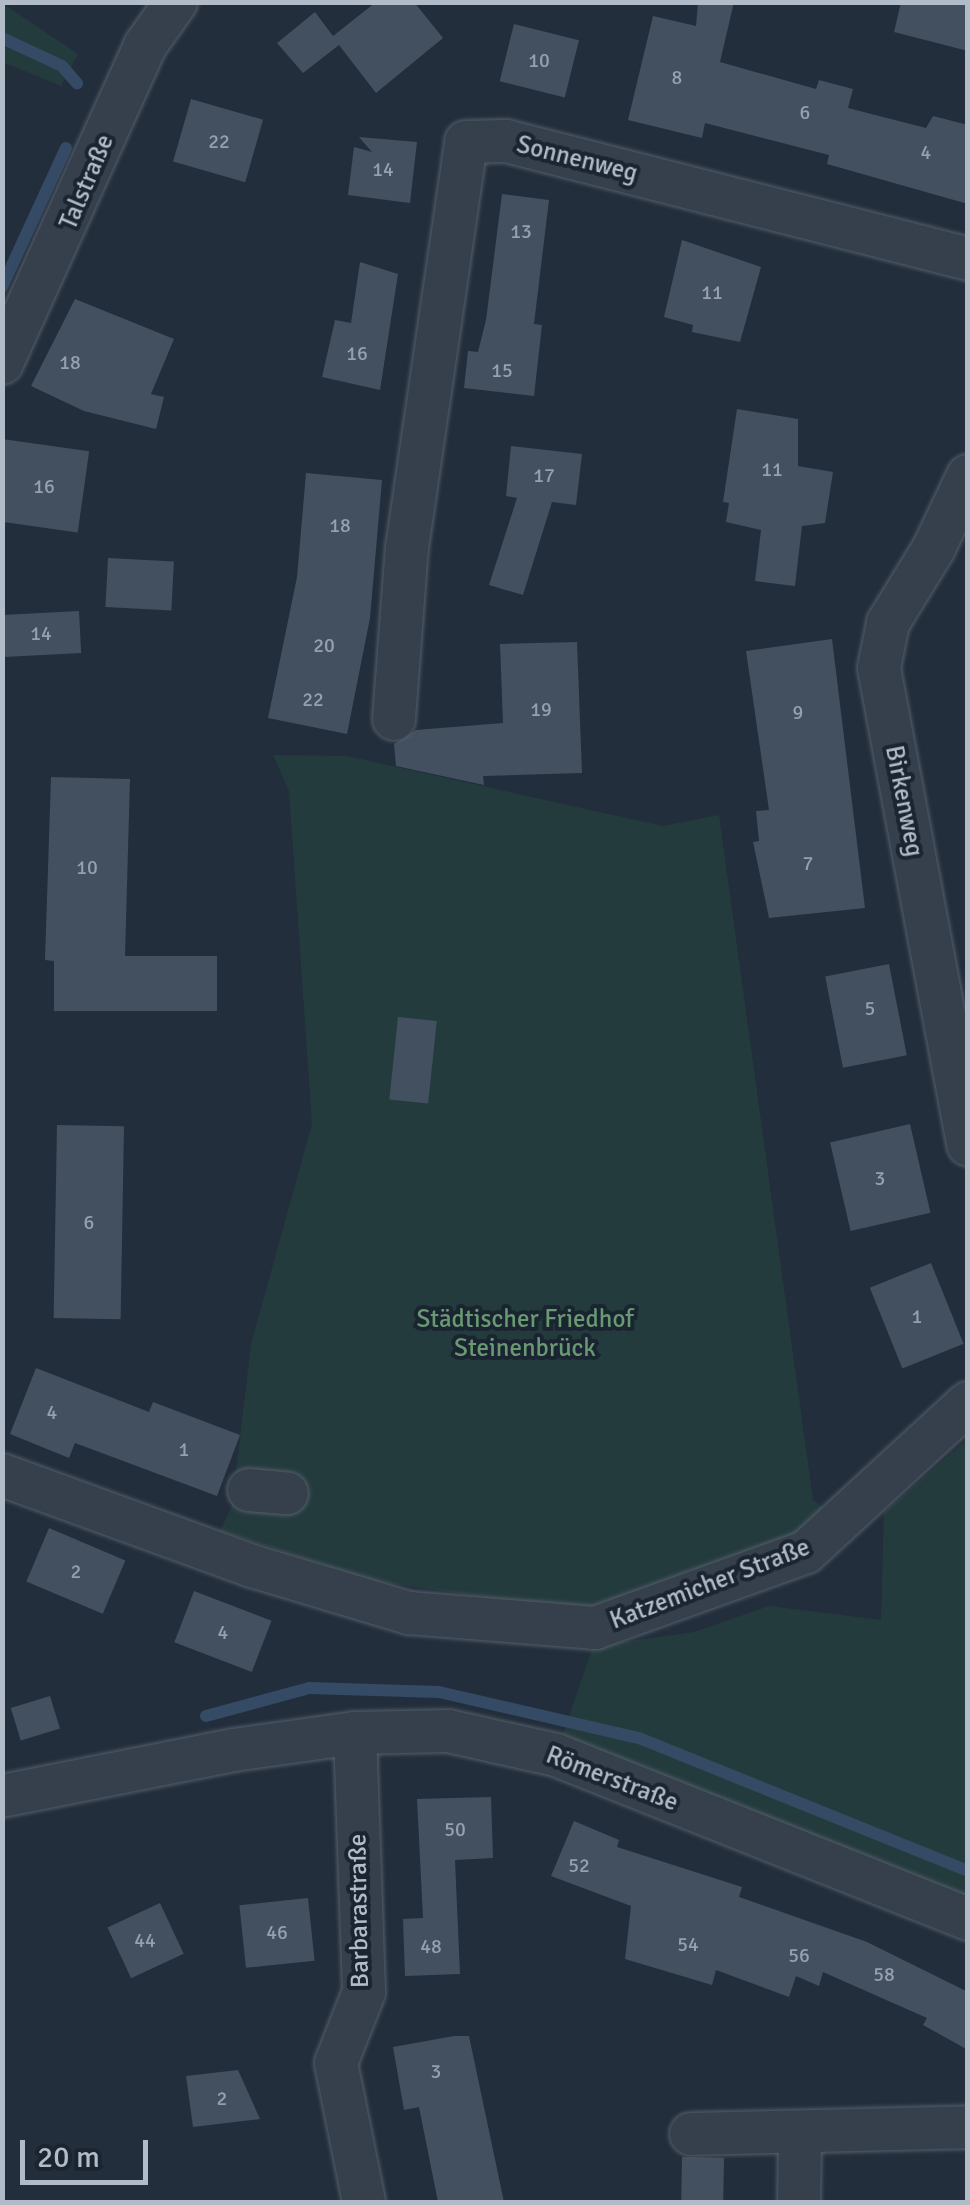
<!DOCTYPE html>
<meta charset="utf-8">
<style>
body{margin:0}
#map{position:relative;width:970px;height:2205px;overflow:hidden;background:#222e3c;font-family:Signika,sans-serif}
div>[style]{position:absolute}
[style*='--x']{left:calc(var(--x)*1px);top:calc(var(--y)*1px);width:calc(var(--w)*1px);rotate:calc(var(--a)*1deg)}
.green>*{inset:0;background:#243b3d}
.stream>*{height:12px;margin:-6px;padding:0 6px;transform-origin:6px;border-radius:6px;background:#354a64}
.building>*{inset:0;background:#435060;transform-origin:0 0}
.roads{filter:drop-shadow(0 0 2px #545e6a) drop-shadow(0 0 2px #545e6a)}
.minor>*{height:42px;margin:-21px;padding:0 21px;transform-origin:21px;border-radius:21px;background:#36404c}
span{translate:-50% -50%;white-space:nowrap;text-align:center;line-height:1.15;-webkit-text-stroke:8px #1b2531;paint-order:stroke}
.number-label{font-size:20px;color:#96a0ae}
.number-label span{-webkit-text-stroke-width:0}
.street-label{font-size:25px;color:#b2bbc8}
.park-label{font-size:25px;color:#689972}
.frame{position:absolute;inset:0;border:5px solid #b2bbc8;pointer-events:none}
.scale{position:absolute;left:20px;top:2140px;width:128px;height:45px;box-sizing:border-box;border:5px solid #b2bbc8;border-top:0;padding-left:12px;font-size:30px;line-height:35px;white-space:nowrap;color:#b2bbc8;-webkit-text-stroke:8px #1b2531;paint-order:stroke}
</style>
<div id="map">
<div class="green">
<div style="clip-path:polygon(2px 3px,78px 54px,61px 86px,3px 62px)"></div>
<div style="clip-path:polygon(273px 755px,347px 756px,663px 826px,719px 815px,813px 1500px,824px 1509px,779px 1548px,591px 1613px,375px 1581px,220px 1531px,232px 1506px,251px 1344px,312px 1124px,289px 791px)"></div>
<div style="clip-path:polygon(967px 1440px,967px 1919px,556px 1755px,593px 1646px,694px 1632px,769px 1606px,881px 1620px,884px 1512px)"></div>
</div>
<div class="stream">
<div style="--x:2;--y:38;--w:66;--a:25"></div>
<div style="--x:62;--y:66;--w:23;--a:49"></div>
<div style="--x:2;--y:287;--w:153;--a:-65.3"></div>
<div style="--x:206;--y:1716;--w:107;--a:-15.2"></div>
<div style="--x:309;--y:1688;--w:130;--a:1.8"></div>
<div style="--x:439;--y:1692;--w:205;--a:13"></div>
<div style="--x:639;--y:1738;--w:355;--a:22"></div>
</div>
<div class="building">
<div style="clip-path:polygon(376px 2px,414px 2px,443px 38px,376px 93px,339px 45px,303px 73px,277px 43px,315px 12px,333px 36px)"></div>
<div style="clip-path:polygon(698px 2px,734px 2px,720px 62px,816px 89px,819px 80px,853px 89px,848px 108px,926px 128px,933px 116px,968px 125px,968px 204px,827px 164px,829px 155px,705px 123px,702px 138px,628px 120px,653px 16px,696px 26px)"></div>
<div style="clip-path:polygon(901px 2px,968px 2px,968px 51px,894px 32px)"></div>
<div style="left:514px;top:24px;width:67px;height:59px;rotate:14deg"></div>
<div style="left:191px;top:99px;width:75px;height:65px;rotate:16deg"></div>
<div style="clip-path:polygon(359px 137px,417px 142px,410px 203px,348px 195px,354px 147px,372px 152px)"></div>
<div style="clip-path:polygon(502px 194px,549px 200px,534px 324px,542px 325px,534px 396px,464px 388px,468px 351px,478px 352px,486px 320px)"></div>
<div style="clip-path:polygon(682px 240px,761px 267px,740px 342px,692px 332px,693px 325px,664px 317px)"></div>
<div style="clip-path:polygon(360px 262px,398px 274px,380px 390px,322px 377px,335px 320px,351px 323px)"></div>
<div style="clip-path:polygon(75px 299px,174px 339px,151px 394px,164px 397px,156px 429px,84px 411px,31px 386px)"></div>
<div style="clip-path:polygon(737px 409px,798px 419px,798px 466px,833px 472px,825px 523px,802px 526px,795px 586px,755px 581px,761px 530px,726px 522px,729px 503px,723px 502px)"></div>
<div style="left:2px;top:439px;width:88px;height:82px;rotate:8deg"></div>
<div style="clip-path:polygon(511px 446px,582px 454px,576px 505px,552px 502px,523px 595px,489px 585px,517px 498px,506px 496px)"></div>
<div style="clip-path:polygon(306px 473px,382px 480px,370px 618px,347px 734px,268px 718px,297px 577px)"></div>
<div style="left:108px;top:558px;width:66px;height:49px;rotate:3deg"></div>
<div style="left:79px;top:611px;width:42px;height:77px;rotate:87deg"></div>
<div style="clip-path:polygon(832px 639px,865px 908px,769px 918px,753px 842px,759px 841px,756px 811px,769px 810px,746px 651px)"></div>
<div style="clip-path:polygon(577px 642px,582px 773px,483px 776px,484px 785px,396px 766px,394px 744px,416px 730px,503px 723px,500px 644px)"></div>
<div style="clip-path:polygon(51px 777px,130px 779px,125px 956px,217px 956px,217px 1011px,54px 1011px,54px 961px,45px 960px)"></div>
<div style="left:889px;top:964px;width:93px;height:65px;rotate:79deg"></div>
<div style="left:398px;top:1017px;width:39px;height:83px;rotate:6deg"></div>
<div style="left:910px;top:1124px;width:91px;height:82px;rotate:77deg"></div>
<div style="left:57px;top:1125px;width:67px;height:193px;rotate:1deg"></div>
<div style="left:931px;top:1263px;width:87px;height:66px;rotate:68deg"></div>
<div style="clip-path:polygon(36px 1368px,149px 1412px,153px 1402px,240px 1435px,217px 1496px,75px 1443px,69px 1458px,10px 1434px)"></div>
<div style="left:49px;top:1528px;width:83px;height:58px;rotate:23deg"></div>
<div style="left:194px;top:1591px;width:83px;height:55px;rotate:21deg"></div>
<div style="left:50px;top:1696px;width:34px;height:41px;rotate:73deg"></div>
<div style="clip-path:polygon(491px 1797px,493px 1858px,455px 1860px,460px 1974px,405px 1976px,403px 1919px,423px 1918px,417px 1799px)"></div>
<div style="clip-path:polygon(574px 1821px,619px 1840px,617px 1847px,742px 1887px,739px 1897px,867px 1942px,968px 1992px,968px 2050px,923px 2025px,927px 2018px,823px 1972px,819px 1986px,796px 1976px,789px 1997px,716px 1970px,712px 1985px,625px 1959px,631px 1906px,551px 1876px)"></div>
<div style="left:308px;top:1898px;width:63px;height:69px;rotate:84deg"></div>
<div style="left:160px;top:1903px;width:56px;height:58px;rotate:65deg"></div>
<div style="clip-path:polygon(454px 2036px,469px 2036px,504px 2202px,438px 2202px,419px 2107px,404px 2110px,393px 2047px)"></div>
<div style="clip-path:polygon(238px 2070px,260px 2119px,193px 2127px,186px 2076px)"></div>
<div style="left:682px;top:2157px;width:42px;height:45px;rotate:1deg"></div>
</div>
<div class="roads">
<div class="minor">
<div style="--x:2;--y:363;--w:348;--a:-65.7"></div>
<div style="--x:145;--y:46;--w:54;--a:-54.8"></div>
<div style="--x:968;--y:476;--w:80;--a:115.3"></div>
<div style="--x:934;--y:548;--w:88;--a:121.5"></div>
<div style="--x:888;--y:623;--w:46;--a:101.3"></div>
<div style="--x:879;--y:668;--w:485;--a:79.4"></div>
<div style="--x:394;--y:719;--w:171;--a:-85.7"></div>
<div style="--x:407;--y:548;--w:410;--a:-81.7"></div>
<div style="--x:466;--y:142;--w:40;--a:-1.4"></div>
<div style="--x:506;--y:141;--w:477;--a:14.3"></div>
<div style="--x:2;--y:1475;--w:266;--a:20"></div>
<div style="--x:252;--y:1566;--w:164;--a:16.7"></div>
<div style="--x:409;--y:1613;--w:187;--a:4.6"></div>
<div style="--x:595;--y:1628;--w:224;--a:-19.8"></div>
<div style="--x:806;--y:1552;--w:220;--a:-42.6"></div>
<div style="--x:249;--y:1490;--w:38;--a:5"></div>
<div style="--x:355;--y:1733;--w:259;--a:88"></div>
<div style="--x:364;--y:1992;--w:76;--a:111.5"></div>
<div style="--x:336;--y:2063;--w:142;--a:78.6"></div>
<div style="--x:2;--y:1796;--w:237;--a:-11.2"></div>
<div style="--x:234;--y:1750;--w:122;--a:-8"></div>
<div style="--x:355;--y:1733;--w:93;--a:-1.2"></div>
<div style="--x:448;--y:1731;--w:111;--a:12.5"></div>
<div style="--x:556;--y:1755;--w:443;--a:21.7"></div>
<div style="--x:691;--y:2134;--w:277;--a:-1.4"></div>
<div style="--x:799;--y:2202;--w:66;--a:-89.1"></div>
</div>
</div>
<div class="number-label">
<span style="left:539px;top:60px">10</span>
<span style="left:677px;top:77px">8</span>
<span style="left:805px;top:112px">6</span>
<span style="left:219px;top:141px">22</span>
<span style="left:926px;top:152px">4</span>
<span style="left:383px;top:169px">14</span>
<span style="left:521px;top:231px">13</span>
<span style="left:712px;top:292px">11</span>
<span style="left:357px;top:353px">16</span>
<span style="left:70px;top:362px">18</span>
<span style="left:502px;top:370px">15</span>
<span style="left:772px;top:469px">11</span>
<span style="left:544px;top:475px">17</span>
<span style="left:44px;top:486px">16</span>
<span style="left:340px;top:525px">18</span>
<span style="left:41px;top:633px">14</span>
<span style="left:324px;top:645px">20</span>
<span style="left:313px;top:699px">22</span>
<span style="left:541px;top:709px">19</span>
<span style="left:798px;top:712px">9</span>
<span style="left:808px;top:863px">7</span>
<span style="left:87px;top:867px">10</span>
<span style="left:870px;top:1008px">5</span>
<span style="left:880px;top:1178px">3</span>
<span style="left:89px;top:1222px">6</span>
<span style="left:917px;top:1316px">1</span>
<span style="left:52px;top:1412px">4</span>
<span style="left:184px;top:1449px">1</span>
<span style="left:76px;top:1571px">2</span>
<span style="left:223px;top:1632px">4</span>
<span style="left:455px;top:1829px">50</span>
<span style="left:579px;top:1865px">52</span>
<span style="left:277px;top:1932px">46</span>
<span style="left:145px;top:1940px">44</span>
<span style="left:688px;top:1944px">54</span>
<span style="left:431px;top:1946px">48</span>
<span style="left:799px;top:1955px">56</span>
<span style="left:884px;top:1974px">58</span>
<span style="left:436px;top:2071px">3</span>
<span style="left:222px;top:2098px">2</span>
</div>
<div class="street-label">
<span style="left:577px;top:159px;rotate:14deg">Sonnenweg</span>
<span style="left:87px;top:182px;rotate:-67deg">Talstraße</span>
<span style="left:904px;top:801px;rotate:79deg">Birkenweg</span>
<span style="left:710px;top:1584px;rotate:-21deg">Katzemicher Straße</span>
<span style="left:612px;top:1779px;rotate:21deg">Römerstraße</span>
<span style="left:359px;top:1911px;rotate:-91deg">Barbarastraße</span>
</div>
<div class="park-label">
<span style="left:525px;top:1334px">Städtischer Friedhof<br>Steinenbrück</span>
</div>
<div class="frame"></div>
<div class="scale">20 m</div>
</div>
